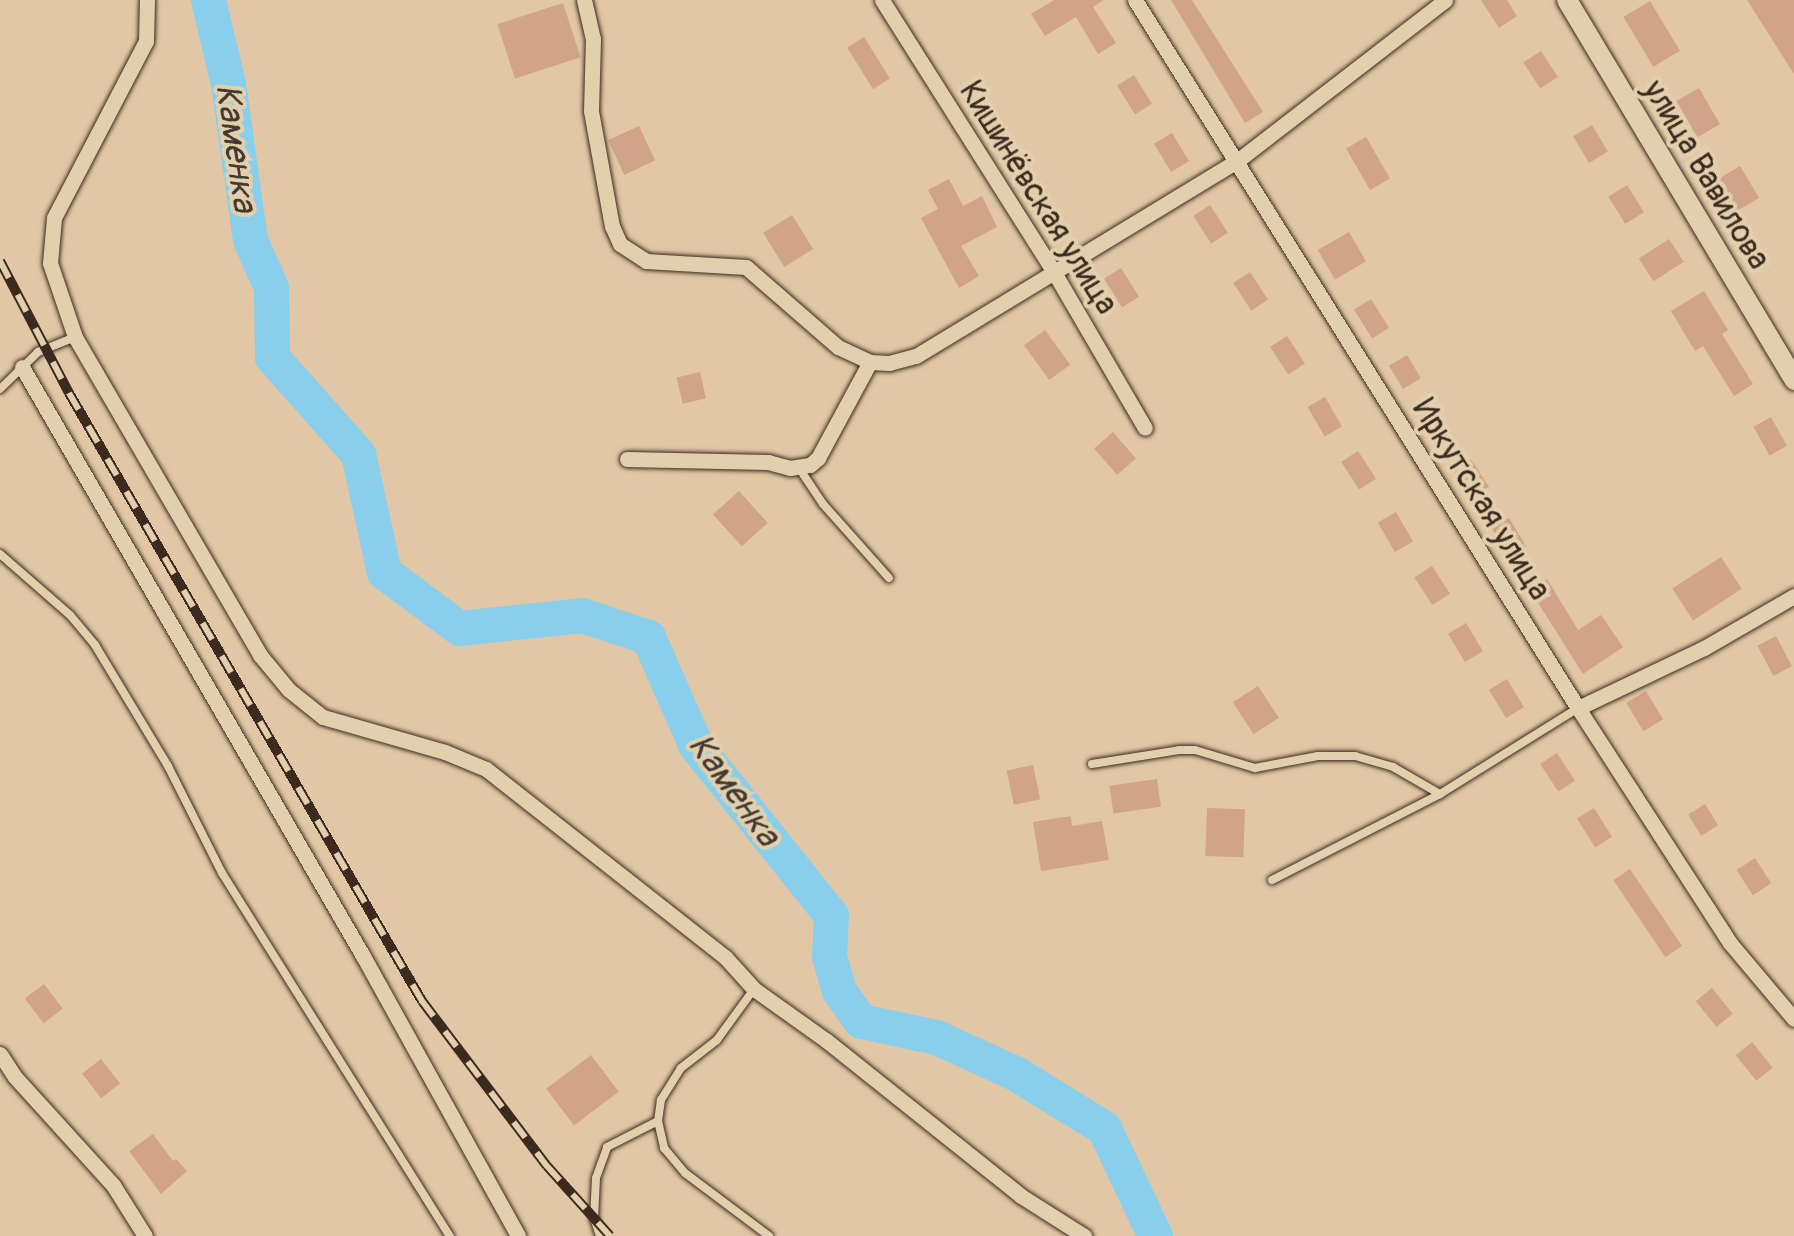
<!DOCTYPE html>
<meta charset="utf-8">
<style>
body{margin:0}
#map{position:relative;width:1794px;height:1236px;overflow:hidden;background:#e2c7a6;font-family:Pangolin,sans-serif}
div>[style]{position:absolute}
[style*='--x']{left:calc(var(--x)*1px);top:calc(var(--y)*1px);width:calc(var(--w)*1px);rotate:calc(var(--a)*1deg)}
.river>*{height:35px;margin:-17.5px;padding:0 17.5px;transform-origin:17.5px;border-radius:17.5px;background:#89cfeb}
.building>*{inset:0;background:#d1a388;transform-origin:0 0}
.roads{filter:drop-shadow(0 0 2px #3b2a1e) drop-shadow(0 0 2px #3b2a1e)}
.service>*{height:8px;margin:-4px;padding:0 4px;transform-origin:4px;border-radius:4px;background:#e1cfad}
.minor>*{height:15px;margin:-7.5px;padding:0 7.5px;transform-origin:7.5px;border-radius:7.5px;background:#e1cfad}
.tertiary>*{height:20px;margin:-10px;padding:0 10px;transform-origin:10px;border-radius:10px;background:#e1cfad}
.rail>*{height:10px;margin-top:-5px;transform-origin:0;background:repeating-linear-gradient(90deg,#e1cfad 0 19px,#3b2a1e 0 38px);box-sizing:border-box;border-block:2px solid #3b2a1e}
span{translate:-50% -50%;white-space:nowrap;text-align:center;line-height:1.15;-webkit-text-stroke:8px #e1cfad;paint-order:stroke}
.street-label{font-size:32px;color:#3b2a1e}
.water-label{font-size:35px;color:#433a32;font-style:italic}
</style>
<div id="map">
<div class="river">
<div style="--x:208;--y:0;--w:85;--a:76.5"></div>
<div style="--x:228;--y:83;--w:159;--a:82"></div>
<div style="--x:250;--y:240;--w:51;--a:65.9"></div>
<div style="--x:271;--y:287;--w:70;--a:89.2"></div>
<div style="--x:272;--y:357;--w:130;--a:48.4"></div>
<div style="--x:358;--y:454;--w:121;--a:77.6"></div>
<div style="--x:384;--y:572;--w:94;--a:36.7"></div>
<div style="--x:459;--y:628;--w:124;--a:-6"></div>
<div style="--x:582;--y:615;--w:70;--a:18.4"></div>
<div style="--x:648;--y:637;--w:119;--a:66.2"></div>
<div style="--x:696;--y:746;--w:216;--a:51.4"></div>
<div style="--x:831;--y:915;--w:41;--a:92.8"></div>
<div style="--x:829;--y:956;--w:36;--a:74"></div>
<div style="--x:839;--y:991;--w:37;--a:54"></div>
<div style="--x:861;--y:1021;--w:77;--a:12"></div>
<div style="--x:936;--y:1037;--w:87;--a:24.5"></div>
<div style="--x:1015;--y:1073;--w:105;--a:31.7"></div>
<div style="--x:1104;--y:1128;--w:119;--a:64.7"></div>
</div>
<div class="building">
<div style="clip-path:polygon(1054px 0,1104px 0,1093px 7px,1116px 43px,1098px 54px,1076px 17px,1045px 36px,1031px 14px)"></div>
<div style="clip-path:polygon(1171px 0,1192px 0,1263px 112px,1245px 123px)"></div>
<div style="clip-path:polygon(1481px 0,1507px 0,1517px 16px,1499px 28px)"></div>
<div style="clip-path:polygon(1747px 0,1794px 0,1794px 74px)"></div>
<div style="left:1650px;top:1px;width:58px;height:31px;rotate:59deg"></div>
<div style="left:563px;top:3px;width:57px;height:69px;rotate:72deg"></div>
<div style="left:864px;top:37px;width:49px;height:20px;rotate:58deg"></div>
<div style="left:1541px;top:51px;width:31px;height:21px;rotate:57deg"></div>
<div style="left:1134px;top:75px;width:34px;height:20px;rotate:58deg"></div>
<div style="left:1699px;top:88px;width:42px;height:26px;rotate:60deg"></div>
<div style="left:1592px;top:125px;width:31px;height:22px;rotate:59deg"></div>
<div style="left:639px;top:126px;width:38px;height:34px;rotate:65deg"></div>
<div style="left:1172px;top:133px;width:33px;height:21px;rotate:59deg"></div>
<div style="left:1366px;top:137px;width:48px;height:23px;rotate:60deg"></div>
<div style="left:1740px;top:166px;width:37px;height:25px;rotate:59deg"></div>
<div style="clip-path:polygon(949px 179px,963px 206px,982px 196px,997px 227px,961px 246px,979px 276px,959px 288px,921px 218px,938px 209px,928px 190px)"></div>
<div style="left:1627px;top:185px;width:32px;height:22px;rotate:58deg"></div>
<div style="left:1210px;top:205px;width:33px;height:20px;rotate:57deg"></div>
<div style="left:792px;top:215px;width:40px;height:34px;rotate:58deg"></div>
<div style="left:1349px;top:232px;width:34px;height:36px;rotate:60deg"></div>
<div style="left:1669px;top:239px;width:27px;height:36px;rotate:57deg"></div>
<div style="left:1121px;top:268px;width:34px;height:20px;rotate:58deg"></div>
<div style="left:1250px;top:272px;width:33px;height:20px;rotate:57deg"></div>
<div style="clip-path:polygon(1704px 291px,1728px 330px,1722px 334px,1753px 384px,1734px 396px,1703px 346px,1695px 351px,1671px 311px)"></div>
<div style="left:1371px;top:299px;width:34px;height:20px;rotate:58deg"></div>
<div style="left:1045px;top:330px;width:43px;height:26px;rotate:54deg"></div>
<div style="left:1287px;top:336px;width:33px;height:20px;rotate:57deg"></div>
<div style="left:1407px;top:355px;width:27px;height:21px;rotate:59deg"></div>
<div style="left:700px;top:372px;width:27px;height:24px;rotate:77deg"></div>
<div style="left:1325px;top:397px;width:34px;height:20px;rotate:60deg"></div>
<div style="left:1771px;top:417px;width:33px;height:20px;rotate:61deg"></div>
<div style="left:1113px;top:432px;width:35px;height:25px;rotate:49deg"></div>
<div style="left:1358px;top:451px;width:33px;height:20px;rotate:57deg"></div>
<div style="left:1471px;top:459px;width:33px;height:21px;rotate:57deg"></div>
<div style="left:739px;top:491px;width:43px;height:35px;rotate:48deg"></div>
<div style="left:1396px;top:512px;width:34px;height:21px;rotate:60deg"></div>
<div style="left:1509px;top:518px;width:33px;height:20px;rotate:59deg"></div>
<div style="left:1721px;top:557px;width:38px;height:58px;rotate:57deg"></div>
<div style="left:1432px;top:566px;width:33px;height:21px;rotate:57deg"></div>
<div style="clip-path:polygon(1547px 579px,1578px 630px,1601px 615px,1623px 647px,1583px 674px,1530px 590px)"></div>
<div style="left:1466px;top:623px;width:33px;height:21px;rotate:59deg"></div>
<div style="left:1776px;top:636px;width:34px;height:21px;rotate:62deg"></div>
<div style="left:1507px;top:679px;width:33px;height:21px;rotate:59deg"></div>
<div style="left:1258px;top:686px;width:38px;height:30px;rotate:57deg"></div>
<div style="left:1646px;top:691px;width:33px;height:23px;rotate:59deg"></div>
<div style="left:1557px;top:753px;width:33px;height:20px;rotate:57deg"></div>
<div style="left:1033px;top:765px;width:35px;height:27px;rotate:78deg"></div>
<div style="left:1157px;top:779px;width:28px;height:48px;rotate:82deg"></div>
<div style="left:1705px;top:804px;width:25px;height:20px;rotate:58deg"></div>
<div style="left:1207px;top:808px;width:38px;height:48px;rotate:2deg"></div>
<div style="left:1594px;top:808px;width:34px;height:20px;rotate:58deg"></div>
<div style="clip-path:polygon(1071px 816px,1072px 826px,1102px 821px,1109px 860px,1041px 871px,1033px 822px)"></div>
<div style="left:1755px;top:858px;width:30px;height:22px;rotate:57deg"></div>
<div style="left:1630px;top:869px;width:93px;height:20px;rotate:56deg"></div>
<div style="left:44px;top:984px;width:31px;height:24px;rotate:53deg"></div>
<div style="left:1712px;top:988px;width:33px;height:21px;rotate:51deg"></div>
<div style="left:1752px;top:1042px;width:33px;height:21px;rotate:51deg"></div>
<div style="left:591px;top:1055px;width:46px;height:56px;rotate:53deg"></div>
<div style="left:101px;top:1059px;width:31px;height:24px;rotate:52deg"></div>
<div style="clip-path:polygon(153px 1134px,173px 1161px,176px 1159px,187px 1171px,161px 1194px,129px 1151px)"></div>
</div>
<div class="roads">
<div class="service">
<div style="--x:0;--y:389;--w:53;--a:-44.2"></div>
<div style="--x:38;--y:352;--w:40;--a:-22"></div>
<div style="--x:799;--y:468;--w:43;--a:56.3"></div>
<div style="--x:823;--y:504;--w:99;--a:48.3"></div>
<div style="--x:0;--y:554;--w:93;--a:41.1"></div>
<div style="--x:70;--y:615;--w:39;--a:50"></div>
<div style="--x:95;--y:645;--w:141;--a:58.9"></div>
<div style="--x:168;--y:766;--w:120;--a:63.2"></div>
<div style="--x:222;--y:873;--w:429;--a:57.9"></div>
<div style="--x:1092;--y:764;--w:88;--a:-9.1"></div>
<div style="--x:1179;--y:750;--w:16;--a:0"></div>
<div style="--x:1195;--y:750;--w:63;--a:16.7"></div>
<div style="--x:1255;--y:768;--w:64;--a:-10.8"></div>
<div style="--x:1318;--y:756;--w:37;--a:0"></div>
<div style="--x:1355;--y:756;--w:40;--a:16"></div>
<div style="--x:1393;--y:767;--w:54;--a:29.9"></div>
<div style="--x:1440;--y:794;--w:163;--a:-31.9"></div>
<div style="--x:1272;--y:880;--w:189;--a:-27.1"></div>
<div style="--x:754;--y:989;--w:63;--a:126"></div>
<div style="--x:717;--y:1040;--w:46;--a:142.1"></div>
<div style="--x:681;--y:1068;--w:38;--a:122"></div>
<div style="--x:661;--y:1100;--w:21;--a:98"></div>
<div style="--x:658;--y:1121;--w:28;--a:77"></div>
<div style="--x:664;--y:1148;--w:33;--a:50"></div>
<div style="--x:685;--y:1173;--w:105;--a:36.9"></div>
<div style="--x:600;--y:1236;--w:19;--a:-108"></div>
<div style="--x:594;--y:1218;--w:40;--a:-87.1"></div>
<div style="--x:596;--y:1178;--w:33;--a:-70"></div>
<div style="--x:607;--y:1147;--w:57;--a:-27"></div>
</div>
<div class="minor">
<div style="--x:147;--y:0;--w:41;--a:91.4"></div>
<div style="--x:146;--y:41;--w:199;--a:117.5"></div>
<div style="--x:54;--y:218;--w:45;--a:95.1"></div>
<div style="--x:50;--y:263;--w:78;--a:71.3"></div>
<div style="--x:75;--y:337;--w:368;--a:59.8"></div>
<div style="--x:260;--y:655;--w:45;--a:50.4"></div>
<div style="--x:289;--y:690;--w:43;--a:38.5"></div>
<div style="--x:323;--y:717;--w:127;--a:16"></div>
<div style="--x:445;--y:752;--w:44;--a:22.5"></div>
<div style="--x:486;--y:769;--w:304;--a:38.2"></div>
<div style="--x:725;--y:957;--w:43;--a:47.8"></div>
<div style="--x:754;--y:989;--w:90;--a:35.5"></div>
<div style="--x:827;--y:1041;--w:248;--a:38.6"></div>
<div style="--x:1021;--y:1196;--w:75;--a:32.4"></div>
<div style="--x:584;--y:0;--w:40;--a:77"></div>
<div style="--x:593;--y:39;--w:72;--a:91.6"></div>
<div style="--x:591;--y:111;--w:117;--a:79.7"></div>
<div style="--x:612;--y:226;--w:20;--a:66"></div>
<div style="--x:620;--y:244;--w:31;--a:33"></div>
<div style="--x:646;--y:261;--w:100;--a:3.4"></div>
<div style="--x:746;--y:267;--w:122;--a:41"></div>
<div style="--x:838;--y:347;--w:35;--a:25"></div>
<div style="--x:870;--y:362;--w:19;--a:3"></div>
<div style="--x:889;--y:363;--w:28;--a:-15"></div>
<div style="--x:916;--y:356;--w:376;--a:-31.3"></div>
<div style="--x:1237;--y:161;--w:263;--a:-37.7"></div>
<div style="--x:882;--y:0;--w:324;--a:57.7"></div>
<div style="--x:1055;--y:274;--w:178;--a:59.7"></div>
<div style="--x:1135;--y:0;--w:835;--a:57.97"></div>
<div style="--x:1578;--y:708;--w:280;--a:57.1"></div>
<div style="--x:1730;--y:943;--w:99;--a:49.9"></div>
<div style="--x:22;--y:367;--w:681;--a:59.93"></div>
<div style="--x:363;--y:956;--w:320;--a:61"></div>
<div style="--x:627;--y:459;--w:141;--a:1.2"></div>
<div style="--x:768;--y:462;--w:23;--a:15"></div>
<div style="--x:790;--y:468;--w:20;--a:-9"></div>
<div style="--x:810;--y:465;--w:11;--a:-41"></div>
<div style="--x:818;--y:458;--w:109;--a:-61.6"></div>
<div style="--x:1578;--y:708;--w:140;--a:-25.5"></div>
<div style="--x:1704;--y:648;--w:104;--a:-30"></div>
<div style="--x:0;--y:1054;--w:27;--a:57"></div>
<div style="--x:15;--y:1077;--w:146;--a:47.8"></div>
<div style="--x:113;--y:1185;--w:60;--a:57.9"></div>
</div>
<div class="tertiary">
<div style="--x:1567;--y:0;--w:443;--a:59.1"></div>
</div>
</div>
<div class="rail">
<div style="--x:0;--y:261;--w:149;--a:62.4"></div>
<div style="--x:69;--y:393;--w:703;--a:59.86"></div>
<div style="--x:422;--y:1001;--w:207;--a:52.9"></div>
<div style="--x:547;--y:1166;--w:94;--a:48"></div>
</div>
<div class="street-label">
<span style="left:1706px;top:175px;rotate:59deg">улица Вавилова</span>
<span style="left:1038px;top:198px;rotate:58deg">Кишинёвская улица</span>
<span style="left:1481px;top:500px;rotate:58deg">Иркутская улица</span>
</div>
<div class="water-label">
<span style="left:236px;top:148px;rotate:82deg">Каменка</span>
<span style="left:734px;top:790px;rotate:54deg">Каменка</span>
</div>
</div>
